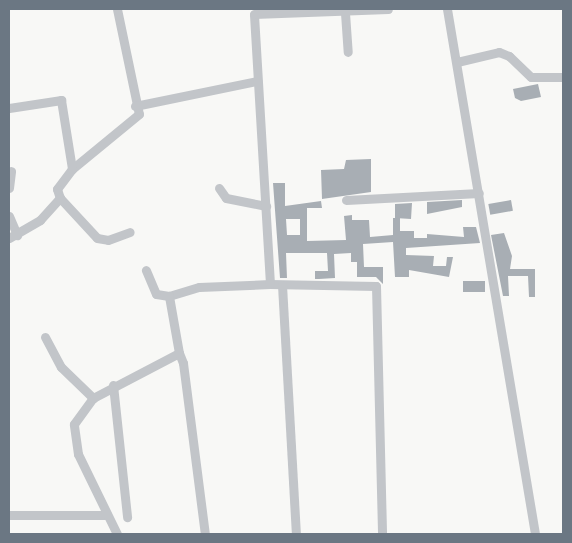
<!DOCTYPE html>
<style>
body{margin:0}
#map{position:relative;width:572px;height:543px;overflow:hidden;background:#f8f8f6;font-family:Lato,sans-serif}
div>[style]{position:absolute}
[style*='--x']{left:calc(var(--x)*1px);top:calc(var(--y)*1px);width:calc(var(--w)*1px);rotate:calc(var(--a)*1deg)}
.building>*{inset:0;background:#a8aeb4;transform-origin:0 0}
.minor>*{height:9px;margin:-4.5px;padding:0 4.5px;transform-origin:4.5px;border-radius:4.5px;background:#c2c5c9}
span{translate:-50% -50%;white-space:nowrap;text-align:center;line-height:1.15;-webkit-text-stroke:5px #fff;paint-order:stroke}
.frame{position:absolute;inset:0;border:10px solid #6b7783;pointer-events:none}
</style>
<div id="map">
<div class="building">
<div style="clip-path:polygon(538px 84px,541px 97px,521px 101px,515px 98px,513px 89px)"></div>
<div style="clip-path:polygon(371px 159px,371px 192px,322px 199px,321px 170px,344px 169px,346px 160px)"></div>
<div style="clip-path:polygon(evenodd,273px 183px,285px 183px,285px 206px,321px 201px,322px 208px,307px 208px,307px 241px,346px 240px,344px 216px,352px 215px,352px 220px,369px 220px,370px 237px,393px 235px,393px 218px,400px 218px,400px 231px,414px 231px,414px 238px,427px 238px,427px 234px,464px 237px,463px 227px,476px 227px,480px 243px,406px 248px,406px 255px,434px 256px,433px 266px,446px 266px,447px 257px,453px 257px,449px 277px,409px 270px,409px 277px,395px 277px,393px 242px,363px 244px,364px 267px,383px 267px,383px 284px,376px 277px,357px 277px,357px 262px,351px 262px,351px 253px,334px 254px,335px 278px,319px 279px,315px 279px,315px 271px,328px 271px,327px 253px,286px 253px,287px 278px,280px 278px,273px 183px,286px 219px,300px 219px,300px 235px,287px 235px,286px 219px)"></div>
<div style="clip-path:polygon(462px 200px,462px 207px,427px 214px,427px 202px)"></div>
<div style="left:511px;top:200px;width:11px;height:23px;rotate:80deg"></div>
<div style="clip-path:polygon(412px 203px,411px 219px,395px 218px,395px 204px)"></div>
<div style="clip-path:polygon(504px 233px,512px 256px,510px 269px,535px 269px,535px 297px,529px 297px,528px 276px,508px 276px,509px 296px,503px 296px,491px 235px)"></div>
<div style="left:485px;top:281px;width:11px;height:22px;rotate:90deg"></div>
</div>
<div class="minor">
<div style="--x:117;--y:9;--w:107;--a:78.2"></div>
<div style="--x:139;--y:114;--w:87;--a:140.6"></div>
<div style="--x:72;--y:169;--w:25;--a:127"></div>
<div style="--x:57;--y:189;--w:9;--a:72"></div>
<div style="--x:60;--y:198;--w:54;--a:47.2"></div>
<div style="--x:97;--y:238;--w:11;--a:10"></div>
<div style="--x:108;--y:240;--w:23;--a:-20"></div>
<div style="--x:447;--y:9;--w:532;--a:80.48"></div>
<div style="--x:345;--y:13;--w:39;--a:86"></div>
<div style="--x:457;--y:62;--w:43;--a:-13.4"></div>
<div style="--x:499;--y:52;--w:11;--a:22"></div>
<div style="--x:509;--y:56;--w:30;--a:44"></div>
<div style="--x:531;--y:77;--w:32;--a:0"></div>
<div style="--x:135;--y:106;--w:125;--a:-11.6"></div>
<div style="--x:9;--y:108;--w:53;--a:-8.7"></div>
<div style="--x:61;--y:100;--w:70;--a:80.9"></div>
<div style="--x:9;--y:188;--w:17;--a:-83"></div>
<div style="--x:219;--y:188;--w:12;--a:55"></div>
<div style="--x:226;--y:198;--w:41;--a:11.3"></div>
<div style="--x:346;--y:200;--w:133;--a:-3"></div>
<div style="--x:9;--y:216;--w:21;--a:67"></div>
<div style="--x:9;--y:238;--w:36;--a:-30"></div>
<div style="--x:40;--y:220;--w:30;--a:-48"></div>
<div style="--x:270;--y:284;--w:106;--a:1.1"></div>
<div style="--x:376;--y:286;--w:248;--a:88.6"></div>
<div style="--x:282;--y:285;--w:249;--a:86.8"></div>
<div style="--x:169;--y:296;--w:31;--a:-17"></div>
<div style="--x:199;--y:287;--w:71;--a:-2.4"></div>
<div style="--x:270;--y:284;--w:270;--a:-93.4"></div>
<div style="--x:254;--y:14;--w:134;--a:-2.1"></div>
<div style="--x:45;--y:337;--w:34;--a:62"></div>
<div style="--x:61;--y:367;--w:45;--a:44.1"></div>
<div style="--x:179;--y:353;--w:11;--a:68"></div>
<div style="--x:183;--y:363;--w:172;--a:82.7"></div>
<div style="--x:113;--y:385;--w:133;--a:83.9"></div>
<div style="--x:9;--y:515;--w:98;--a:0"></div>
<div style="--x:117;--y:534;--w:89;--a:-116"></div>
<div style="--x:78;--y:454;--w:30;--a:-98"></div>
<div style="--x:74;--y:424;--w:32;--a:-54"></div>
<div style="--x:93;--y:398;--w:97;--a:-27.6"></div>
<div style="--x:179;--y:353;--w:58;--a:-100"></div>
<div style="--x:169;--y:296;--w:13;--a:-171"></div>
<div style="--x:156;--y:294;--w:26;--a:-113"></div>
</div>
<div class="frame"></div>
</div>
